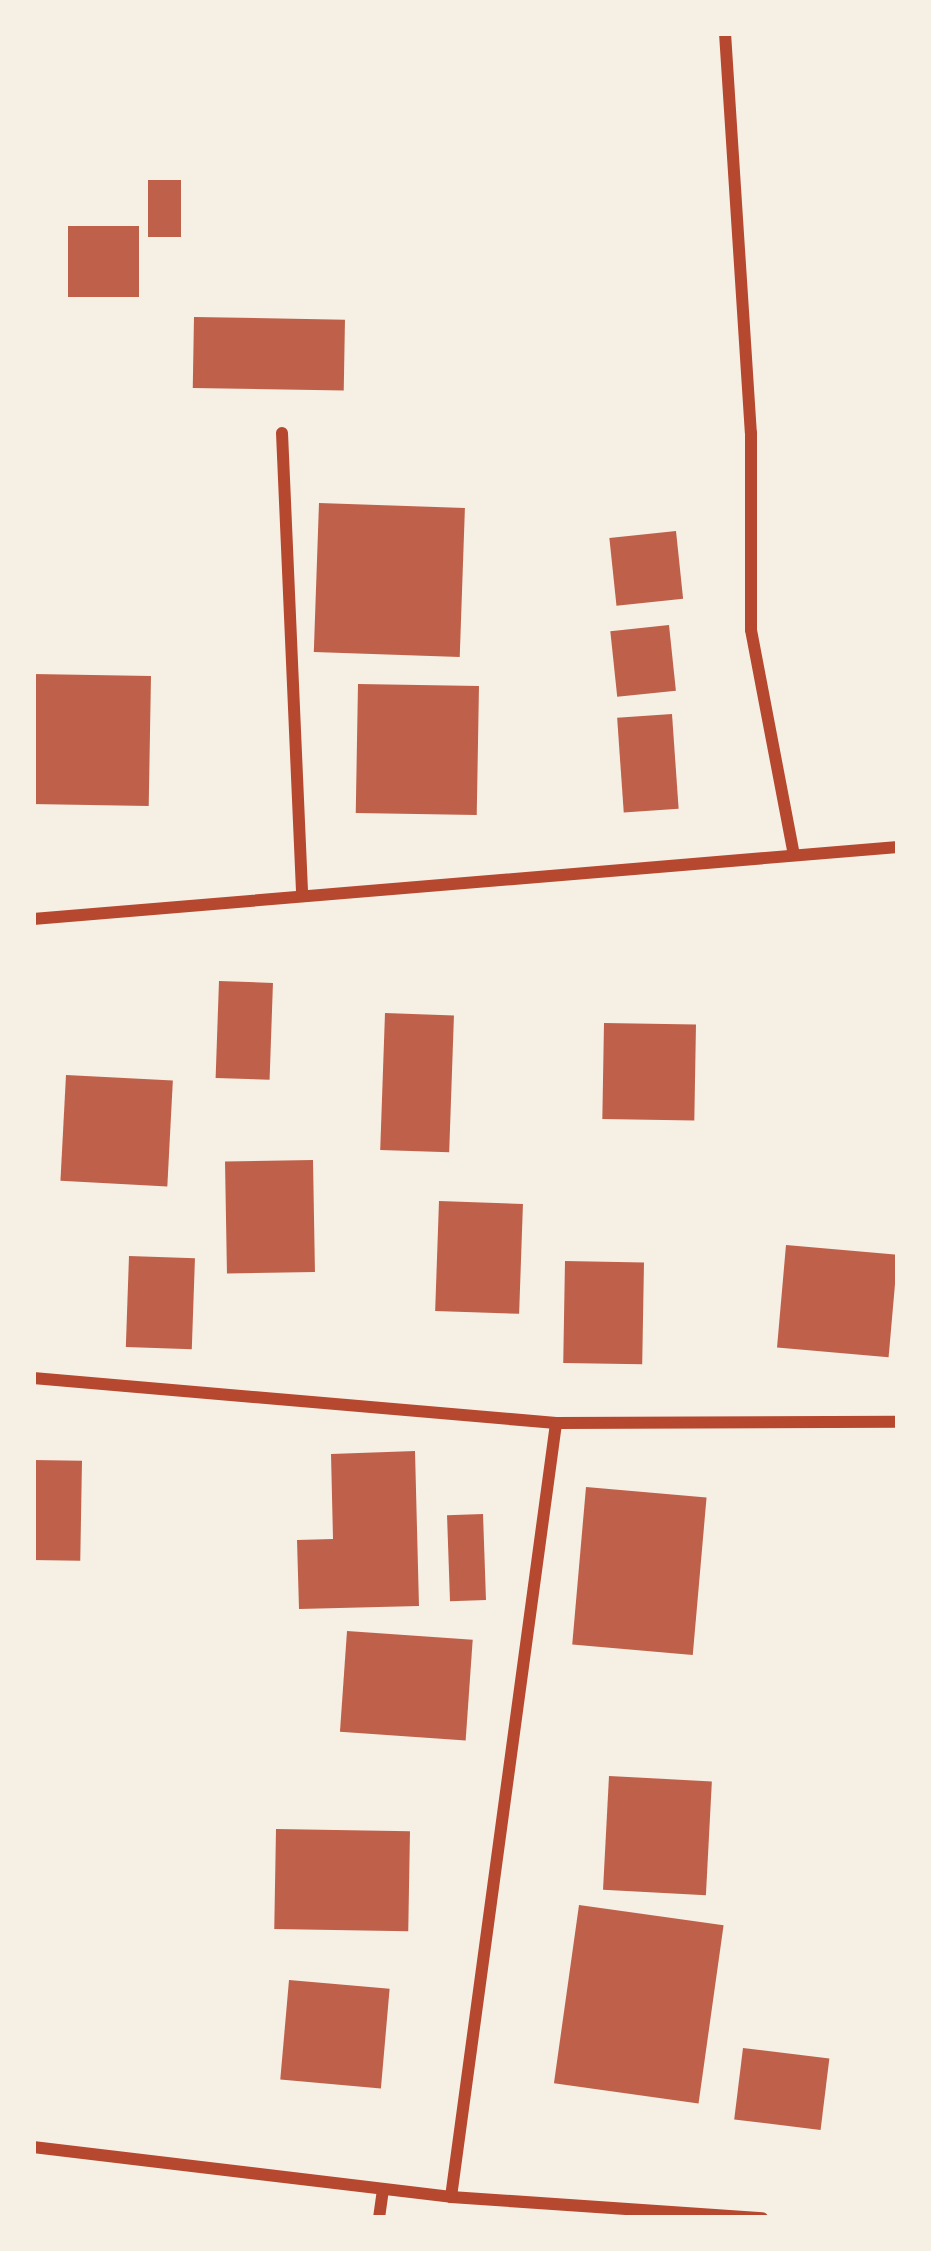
<!DOCTYPE html>
<style>
body{margin:0}
#map{position:relative;width:931px;height:2251px;overflow:hidden;background:#f6efe4;font-family:"Nunito Sans",sans-serif}
div>[style]{position:absolute}
[style*='--x']{left:calc(var(--x)*1px);top:calc(var(--y)*1px);width:calc(var(--w)*1px);rotate:calc(var(--a)*1deg)}
.building>*{inset:0;background:#bf614a;transform-origin:0 0}
.minor>*{height:12px;margin:-6px;padding:0 6px;transform-origin:6px;border-radius:6px;background:#b5482f}
span{translate:-50% -50%;white-space:nowrap;text-align:center;line-height:1.15;-webkit-text-stroke:9px #f6efe4;paint-order:stroke}
.frame{position:absolute;inset:0;border:36px solid #f6efe4;pointer-events:none}
</style>
<div id="map">
<div class="building">
<div style="left:148px;top:180px;width:33px;height:57px"></div>
<div style="left:68px;top:226px;width:71px;height:71px"></div>
<div style="left:194px;top:317px;width:151px;height:71px;rotate:1deg"></div>
<div style="left:319px;top:503px;width:146px;height:149px;rotate:2deg"></div>
<div style="left:676px;top:531px;width:68px;height:67px;rotate:84deg"></div>
<div style="left:669px;top:625px;width:66px;height:59px;rotate:84deg"></div>
<div style="left:33px;top:674px;width:118px;height:130px;rotate:1deg"></div>
<div style="left:358px;top:684px;width:121px;height:129px;rotate:1deg"></div>
<div style="left:672px;top:714px;width:95px;height:55px;rotate:86deg"></div>
<div style="left:219px;top:981px;width:54px;height:97px;rotate:2deg"></div>
<div style="left:385px;top:1013px;width:69px;height:137px;rotate:2deg"></div>
<div style="left:604px;top:1023px;width:92px;height:96px;rotate:1deg"></div>
<div style="left:66px;top:1075px;width:107px;height:106px;rotate:3deg"></div>
<div style="left:313px;top:1160px;width:112px;height:88px;rotate:89deg"></div>
<div style="left:439px;top:1201px;width:84px;height:110px;rotate:2deg"></div>
<div style="left:786px;top:1245px;width:112px;height:103px;rotate:5deg"></div>
<div style="left:129px;top:1256px;width:66px;height:91px;rotate:2deg"></div>
<div style="left:565px;top:1261px;width:79px;height:102px;rotate:1deg"></div>
<div style="clip-path:polygon(415px 1451px,419px 1606px,299px 1609px,297px 1540px,333px 1539px,331px 1454px)"></div>
<div style="left:33px;top:1460px;width:49px;height:100px;rotate:1deg"></div>
<div style="left:586px;top:1487px;width:121px;height:158px;rotate:5deg"></div>
<div style="left:483px;top:1514px;width:86px;height:36px;rotate:88deg"></div>
<div style="left:347px;top:1631px;width:126px;height:101px;rotate:4deg"></div>
<div style="left:609px;top:1776px;width:103px;height:114px;rotate:3deg"></div>
<div style="left:276px;top:1829px;width:134px;height:100px;rotate:1deg"></div>
<div style="left:579px;top:1905px;width:146px;height:180px;rotate:8deg"></div>
<div style="left:289px;top:1980px;width:101px;height:100px;rotate:5deg"></div>
<div style="left:743px;top:2048px;width:87px;height:72px;rotate:7deg"></div>
</div>
<div class="minor">
<div style="--x:725;--y:33;--w:401;--a:86.3"></div>
<div style="--x:751;--y:433;--w:197;--a:90"></div>
<div style="--x:751;--y:630;--w:229;--a:79.2"></div>
<div style="--x:282;--y:433;--w:460;--a:87.5"></div>
<div style="--x:33;--y:919;--w:868;--a:-4.76"></div>
<div style="--x:33;--y:1378;--w:525;--a:4.92"></div>
<div style="--x:556;--y:1423;--w:342;--a:-0.2"></div>
<div style="--x:33;--y:2147;--w:421;--a:6.8"></div>
<div style="--x:451;--y:2197;--w:312;--a:3.9"></div>
<div style="--x:451;--y:2197;--w:781;--a:-82.27"></div>
<div style="--x:379;--y:2218;--w:28;--a:-82"></div>
</div>
<div class="frame"></div>
</div>
